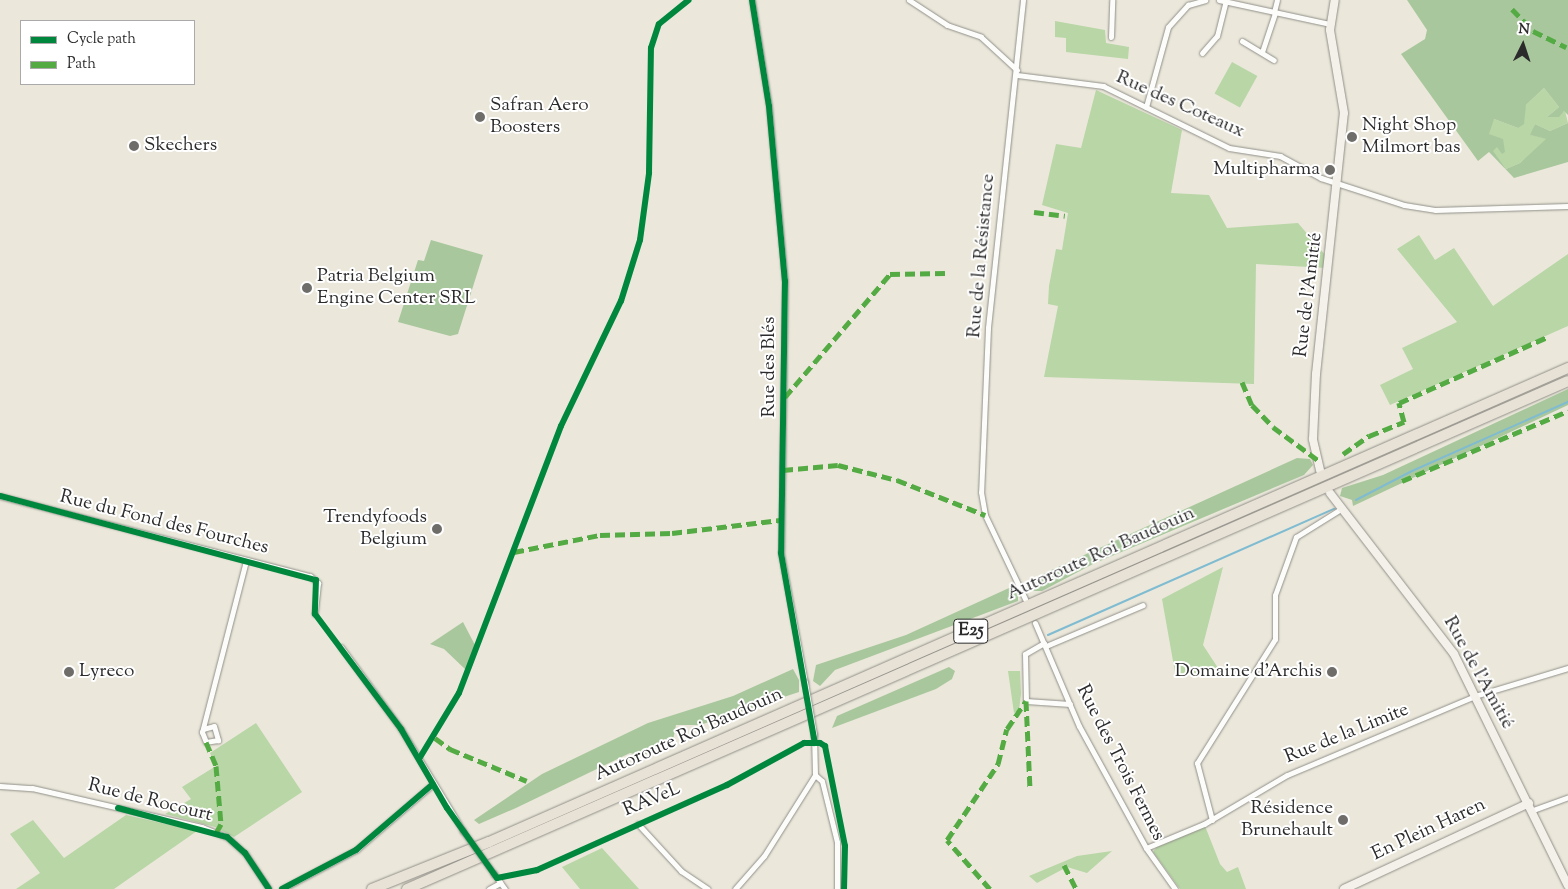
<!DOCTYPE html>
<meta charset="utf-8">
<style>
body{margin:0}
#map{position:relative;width:1568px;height:889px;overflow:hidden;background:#ebe8db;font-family:"Sorts Mill Goudy",serif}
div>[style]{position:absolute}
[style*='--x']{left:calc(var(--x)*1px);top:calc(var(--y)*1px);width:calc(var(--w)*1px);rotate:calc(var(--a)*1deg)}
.green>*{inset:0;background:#b8d6a6;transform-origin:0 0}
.forest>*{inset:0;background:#a9c79d}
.stream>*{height:2px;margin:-1px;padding:0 1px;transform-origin:1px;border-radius:1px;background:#7fbbd1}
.roads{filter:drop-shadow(0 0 1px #918f89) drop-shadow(0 0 1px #918f89)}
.street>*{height:5px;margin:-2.5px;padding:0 2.5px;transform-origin:2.5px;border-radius:2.5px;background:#fcfcfa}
.secondary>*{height:8px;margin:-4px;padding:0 4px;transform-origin:4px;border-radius:4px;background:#f4f1eb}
.highway>*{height:10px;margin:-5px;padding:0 5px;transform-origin:5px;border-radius:5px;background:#e8e2d6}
.bridges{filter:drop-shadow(0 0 1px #918f89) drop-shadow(0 0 1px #918f89)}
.street-bridge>*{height:5px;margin:-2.5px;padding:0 2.5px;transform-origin:2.5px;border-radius:2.5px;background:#fcfcfa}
.quiet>*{height:5px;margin-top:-2.5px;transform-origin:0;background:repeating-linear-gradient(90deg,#54ab44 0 10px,transparent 0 15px)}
.cycleway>*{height:6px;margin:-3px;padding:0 3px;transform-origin:3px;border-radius:3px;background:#00873e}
.dots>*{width:14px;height:14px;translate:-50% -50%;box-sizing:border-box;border:2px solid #fff;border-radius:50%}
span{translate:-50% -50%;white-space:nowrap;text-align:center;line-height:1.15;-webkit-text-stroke:4px #fff;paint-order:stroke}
.shield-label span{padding:1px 4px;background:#fff;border:1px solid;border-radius:4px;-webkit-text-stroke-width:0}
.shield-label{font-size:18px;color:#2b2b2b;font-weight:700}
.street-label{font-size:19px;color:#2b2b2b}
.poi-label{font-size:19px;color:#2b2b2b}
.left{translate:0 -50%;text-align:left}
.right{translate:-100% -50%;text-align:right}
.legend{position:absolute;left:20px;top:20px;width:175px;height:65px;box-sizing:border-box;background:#fff;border:1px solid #aaa;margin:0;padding:6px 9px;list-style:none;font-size:15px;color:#2b2b2b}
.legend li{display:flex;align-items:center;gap:10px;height:25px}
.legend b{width:25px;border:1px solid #aaa}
.north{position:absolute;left:1498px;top:20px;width:50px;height:50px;-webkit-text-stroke:4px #fff;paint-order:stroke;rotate:4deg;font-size:14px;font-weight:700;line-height:20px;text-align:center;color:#2b2b2b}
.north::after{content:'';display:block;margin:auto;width:18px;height:22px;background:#2b2b2b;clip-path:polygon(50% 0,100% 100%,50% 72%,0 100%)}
</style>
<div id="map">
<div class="green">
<div style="clip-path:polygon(1055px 21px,1105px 30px,1106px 43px,1129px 47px,1128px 59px,1066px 52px,1066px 38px,1055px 37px)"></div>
<div style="left:1232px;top:62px;width:29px;height:36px;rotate:29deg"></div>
<div style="clip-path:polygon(1544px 88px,1559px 107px,1547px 117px,1565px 111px,1568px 123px,1550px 131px,1535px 124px,1531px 135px,1547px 139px,1520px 163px,1506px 169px,1492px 151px,1497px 146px,1505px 152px,1489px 134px,1489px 123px,1494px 119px,1518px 128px,1526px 105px)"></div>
<div style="clip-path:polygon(1096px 90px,1182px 130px,1171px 193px,1209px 195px,1227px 228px,1298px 223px,1327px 257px,1326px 268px,1256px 264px,1254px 384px,1044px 377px,1058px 306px,1048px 304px,1049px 286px,1056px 249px,1062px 250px,1068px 213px,1042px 205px,1056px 144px,1081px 148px)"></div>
<div style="clip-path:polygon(1419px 235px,1435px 260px,1454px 248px,1493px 306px,1568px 254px,1568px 326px,1390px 405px,1380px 385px,1413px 369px,1402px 348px,1457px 322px,1397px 249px)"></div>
<div style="clip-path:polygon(1223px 567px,1203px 645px,1218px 668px,1176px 678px,1162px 599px)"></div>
<div style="clip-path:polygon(1008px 671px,1020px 671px,1021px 694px,1019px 710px,1014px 713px)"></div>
<div style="clip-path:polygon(256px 723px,302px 792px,234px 837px,215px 827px,165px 814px,191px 799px,182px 787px,216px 766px,210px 753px)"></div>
<div style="clip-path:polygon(126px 815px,197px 831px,114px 889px,16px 889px,40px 873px,10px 834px,33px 820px,64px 858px)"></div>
<div style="clip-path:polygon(1205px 826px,1220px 864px,1227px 872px,1238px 867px,1246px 889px,1180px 889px,1153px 852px,1157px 846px)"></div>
<div style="clip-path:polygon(602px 848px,639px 889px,580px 889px,562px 867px)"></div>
<div style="clip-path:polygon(1112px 851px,1087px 873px,1067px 867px,1037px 883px,1029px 876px,1077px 856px)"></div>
</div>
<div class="forest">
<div style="clip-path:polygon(1407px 0,1568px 0,1568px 115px,1564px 111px,1559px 117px,1547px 117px,1559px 107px,1544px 88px,1526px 105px,1524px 124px,1518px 128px,1494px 119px,1489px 134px,1503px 139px,1505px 152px,1502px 154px,1497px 147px,1493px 151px,1506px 169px,1520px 163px,1546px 139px,1530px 135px,1535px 124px,1550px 131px,1568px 123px,1568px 162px,1514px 178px,1489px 152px,1478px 161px,1401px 54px,1425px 39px,1427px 30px)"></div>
<div style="clip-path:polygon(431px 240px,483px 255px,458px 334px,450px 336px,398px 322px,418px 260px,424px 261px)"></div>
<div style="clip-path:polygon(1568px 389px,1568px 405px,1353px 506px,1352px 500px,1340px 496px,1342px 488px,1383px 475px)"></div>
<div style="clip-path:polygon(1297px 458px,1310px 459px,1313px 465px,1304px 475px,1093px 564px,1042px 591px,1033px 591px,1033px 580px,1049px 571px)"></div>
<div style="clip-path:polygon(1009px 588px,1018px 593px,1018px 601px,835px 670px,820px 686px,813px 681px,816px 665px,906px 635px)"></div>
<div style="clip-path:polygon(463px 622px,476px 647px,466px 670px,444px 649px,430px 644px)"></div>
<div style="clip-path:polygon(949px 667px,955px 671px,952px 679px,936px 689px,832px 728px,837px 716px)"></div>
<div style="clip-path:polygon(793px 669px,799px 680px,799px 692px,700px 725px,676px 725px,673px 740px,642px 756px,630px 753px,516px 808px,479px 824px,474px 820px,542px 774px,648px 723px,733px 696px)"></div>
</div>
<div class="stream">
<div style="--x:1356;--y:500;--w:63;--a:-27.4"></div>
<div style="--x:1412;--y:471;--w:171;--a:-23.9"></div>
<div style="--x:1048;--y:635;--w:313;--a:-23.8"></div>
</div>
<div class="roads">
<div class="street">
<div style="--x:752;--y:0;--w:107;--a:80.9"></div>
<div style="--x:769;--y:106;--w:176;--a:84.8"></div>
<div style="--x:785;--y:281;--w:272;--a:90.8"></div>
<div style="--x:781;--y:553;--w:131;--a:79.5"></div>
<div style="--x:909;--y:0;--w:45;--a:33.3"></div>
<div style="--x:947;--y:25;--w:36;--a:19"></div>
<div style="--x:981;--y:37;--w:49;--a:42.5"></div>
<div style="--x:1023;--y:0;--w:330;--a:96.1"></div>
<div style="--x:988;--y:328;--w:164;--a:92.4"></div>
<div style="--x:981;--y:492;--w:23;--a:80"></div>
<div style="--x:985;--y:515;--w:93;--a:64.5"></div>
<div style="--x:1219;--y:0;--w:114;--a:12.2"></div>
<div style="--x:1274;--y:12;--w:12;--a:-76"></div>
<div style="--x:1111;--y:37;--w:37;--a:-88"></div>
<div style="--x:1242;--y:41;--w:37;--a:31"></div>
<div style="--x:1262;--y:52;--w:41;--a:-71.6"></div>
<div style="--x:1202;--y:53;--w:23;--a:-49"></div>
<div style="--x:1217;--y:36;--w:37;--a:-76"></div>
<div style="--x:1017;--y:75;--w:87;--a:7.3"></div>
<div style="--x:1103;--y:86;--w:140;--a:26.2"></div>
<div style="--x:1229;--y:148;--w:52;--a:8.9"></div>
<div style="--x:1280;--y:156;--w:47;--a:28.2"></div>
<div style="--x:1321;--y:178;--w:87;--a:18"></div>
<div style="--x:1404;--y:205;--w:31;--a:9"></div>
<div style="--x:1435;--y:210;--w:133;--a:-1.7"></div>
<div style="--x:1146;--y:107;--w:83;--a:-74.6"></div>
<div style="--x:1168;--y:27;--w:30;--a:-48"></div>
<div style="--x:1188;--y:5;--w:18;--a:-16"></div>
<div style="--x:0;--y:496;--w:320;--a:14.5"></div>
<div style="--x:310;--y:576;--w:11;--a:41"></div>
<div style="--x:318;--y:583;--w:31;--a:96"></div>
<div style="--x:1035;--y:623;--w:112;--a:66.9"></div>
<div style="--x:1079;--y:726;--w:139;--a:61.2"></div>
<div style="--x:1146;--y:848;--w:50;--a:54.7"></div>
<div style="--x:1044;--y:643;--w:22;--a:150"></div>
<div style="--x:1025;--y:654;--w:47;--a:88.8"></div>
<div style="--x:1026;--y:701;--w:44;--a:3.9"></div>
<div style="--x:1046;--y:646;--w:105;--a:-22.9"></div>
<div style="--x:341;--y:647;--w:102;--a:53.8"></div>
<div style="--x:401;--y:729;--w:119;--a:58.7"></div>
<div style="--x:203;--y:729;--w:11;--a:-15"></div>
<div style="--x:214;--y:726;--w:15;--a:74"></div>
<div style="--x:218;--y:740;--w:12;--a:171"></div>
<div style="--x:206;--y:742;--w:11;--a:-112"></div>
<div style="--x:202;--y:732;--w:177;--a:-75.6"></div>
<div style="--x:814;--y:734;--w:41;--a:88.6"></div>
<div style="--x:815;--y:775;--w:9;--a:41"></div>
<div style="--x:822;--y:781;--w:63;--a:76.2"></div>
<div style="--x:837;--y:842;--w:47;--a:90"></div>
<div style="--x:0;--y:786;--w:32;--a:4"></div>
<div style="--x:32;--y:788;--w:174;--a:12.9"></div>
<div style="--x:202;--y:827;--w:27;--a:22"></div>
<div style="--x:227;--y:837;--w:24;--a:42"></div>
<div style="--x:245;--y:853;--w:43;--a:56.3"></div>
<div style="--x:1533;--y:810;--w:37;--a:-20"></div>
<div style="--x:1212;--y:820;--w:59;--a:-104.7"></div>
<div style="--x:1197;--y:763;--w:146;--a:-57.8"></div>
<div style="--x:1275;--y:639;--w:44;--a:-90"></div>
<div style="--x:1275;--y:595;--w:62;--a:-70.1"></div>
<div style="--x:1296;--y:537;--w:53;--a:-31.9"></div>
<div style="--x:638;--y:824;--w:64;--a:47.5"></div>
<div style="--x:681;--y:871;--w:32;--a:34"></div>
<div style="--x:1146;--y:848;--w:63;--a:-22.5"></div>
<div style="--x:1204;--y:824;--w:96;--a:-30.6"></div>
<div style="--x:1287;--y:775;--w:204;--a:-22.8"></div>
<div style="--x:1475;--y:696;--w:97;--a:-16.8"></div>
<div style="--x:494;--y:874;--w:19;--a:54"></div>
<div style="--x:282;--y:889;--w:84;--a:-27.8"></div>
<div style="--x:356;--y:850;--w:101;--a:-40.6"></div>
<div style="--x:489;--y:889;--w:13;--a:-29"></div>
<div style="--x:735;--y:889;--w:44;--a:-48.7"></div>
<div style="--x:764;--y:856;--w:96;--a:-57.8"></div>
</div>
<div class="secondary">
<div style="--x:1320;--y:470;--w:32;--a:-103"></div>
<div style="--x:1313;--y:439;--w:65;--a:-87.4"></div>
<div style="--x:1316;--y:374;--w:262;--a:-83.9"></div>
<div style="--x:1344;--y:113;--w:84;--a:-99.6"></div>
<div style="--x:1330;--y:30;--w:30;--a:-81"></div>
<div style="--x:1330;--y:493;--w:203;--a:52.4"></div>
<div style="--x:1454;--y:654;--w:258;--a:63.8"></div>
<div style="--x:1344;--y:889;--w:204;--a:-24.9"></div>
</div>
<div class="highway">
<div style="--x:372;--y:889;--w:126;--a:-21.9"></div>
<div style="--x:489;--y:842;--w:1179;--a:-23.72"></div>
<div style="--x:407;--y:889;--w:1267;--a:-23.63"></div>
</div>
</div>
<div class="bridges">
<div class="street-bridge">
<div style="--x:805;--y:682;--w:53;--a:80.2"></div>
<div style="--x:463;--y:831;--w:53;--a:54.2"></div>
</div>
</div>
<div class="quiet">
<div style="--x:1512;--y:9;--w:30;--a:46"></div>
<div style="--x:1533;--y:31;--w:37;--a:26"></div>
<div style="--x:1034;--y:212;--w:31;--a:7"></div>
<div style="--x:1242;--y:382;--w:25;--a:67"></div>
<div style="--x:1252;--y:405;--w:30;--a:46"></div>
<div style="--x:1273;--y:427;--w:56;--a:36.3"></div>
<div style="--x:785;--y:397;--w:162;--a:-49.5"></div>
<div style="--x:890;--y:274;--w:55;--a:-1"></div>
<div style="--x:1343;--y:454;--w:32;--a:-35"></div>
<div style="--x:1369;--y:436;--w:38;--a:-22"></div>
<div style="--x:1404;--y:422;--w:20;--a:-105"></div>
<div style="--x:1399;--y:403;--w:162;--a:-24"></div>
<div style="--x:783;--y:470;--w:55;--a:-5.2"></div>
<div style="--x:838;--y:465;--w:61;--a:14.3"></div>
<div style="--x:897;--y:480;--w:95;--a:21.7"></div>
<div style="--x:1402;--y:481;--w:180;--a:-22.9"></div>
<div style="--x:514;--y:552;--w:88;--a:-11.2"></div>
<div style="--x:600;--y:535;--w:72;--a:-1.6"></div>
<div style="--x:672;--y:533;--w:109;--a:-6.9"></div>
<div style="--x:1026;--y:701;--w:87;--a:87.4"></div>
<div style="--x:435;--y:738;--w:19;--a:36"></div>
<div style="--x:450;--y:749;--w:83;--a:22.6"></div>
<div style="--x:206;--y:742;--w:26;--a:67"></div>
<div style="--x:216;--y:766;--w:58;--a:85.1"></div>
<div style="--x:221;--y:824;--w:10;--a:119"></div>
<div style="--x:1064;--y:865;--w:27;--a:63"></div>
<div style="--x:990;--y:889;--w:65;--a:-131.3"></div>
<div style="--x:947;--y:840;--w:92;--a:-56.1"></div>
<div style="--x:998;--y:764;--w:36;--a:-76"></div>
<div style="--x:1007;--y:729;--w:34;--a:-56"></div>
</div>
<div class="cycleway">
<div style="--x:752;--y:0;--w:107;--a:80.9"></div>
<div style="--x:769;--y:106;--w:176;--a:84.8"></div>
<div style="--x:785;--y:281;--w:272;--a:90.8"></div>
<div style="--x:781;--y:553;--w:193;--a:79.9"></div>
<div style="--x:0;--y:496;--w:327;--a:14.9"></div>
<div style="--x:316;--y:580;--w:34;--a:92"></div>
<div style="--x:315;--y:614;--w:144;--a:53.2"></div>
<div style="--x:401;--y:729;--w:91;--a:59.8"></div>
<div style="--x:447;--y:808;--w:86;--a:54.5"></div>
<div style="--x:497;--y:878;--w:41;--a:-11.3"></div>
<div style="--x:537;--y:870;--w:208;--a:-24.1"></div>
<div style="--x:727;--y:785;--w:88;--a:-28.6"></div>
<div style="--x:804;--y:743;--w:16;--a:0"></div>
<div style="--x:820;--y:743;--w:6;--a:31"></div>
<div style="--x:825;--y:746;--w:102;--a:78.7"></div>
<div style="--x:845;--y:846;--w:43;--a:91.3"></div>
<div style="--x:419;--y:759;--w:77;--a:-58.8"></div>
<div style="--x:459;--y:693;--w:286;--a:-69.1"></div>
<div style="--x:561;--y:426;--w:139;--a:-64.4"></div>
<div style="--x:621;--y:301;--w:64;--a:-72.7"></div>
<div style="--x:640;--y:240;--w:68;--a:-82.3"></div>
<div style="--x:649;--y:173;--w:125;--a:-89.1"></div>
<div style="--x:651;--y:48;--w:25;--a:-72"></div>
<div style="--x:659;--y:24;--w:38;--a:-39"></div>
<div style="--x:118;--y:808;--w:113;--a:14.9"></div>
<div style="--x:227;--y:837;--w:24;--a:42"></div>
<div style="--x:245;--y:853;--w:43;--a:56.3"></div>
<div style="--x:282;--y:889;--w:84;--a:-27.8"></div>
<div style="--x:356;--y:850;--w:101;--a:-40.6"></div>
</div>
<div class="dots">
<div style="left:480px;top:117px;background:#6e6d69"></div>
<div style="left:1352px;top:137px;background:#6e6d69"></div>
<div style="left:134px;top:146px;background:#6e6d69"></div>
<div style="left:1330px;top:170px;background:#6e6d69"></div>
<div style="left:307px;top:288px;background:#6e6d69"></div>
<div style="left:437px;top:529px;background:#6e6d69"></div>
<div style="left:69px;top:672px;background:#6e6d69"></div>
<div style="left:1332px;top:672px;background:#6e6d69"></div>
<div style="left:1343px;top:820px;background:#6e6d69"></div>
</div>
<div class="shield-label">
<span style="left:971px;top:631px">E25</span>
</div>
<div class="street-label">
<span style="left:1180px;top:105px;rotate:24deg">Rue des Coteaux</span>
<span style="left:982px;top:256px;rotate:-85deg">Rue de la Résistance</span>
<span style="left:1309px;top:295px;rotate:-83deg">Rue de l'Amitié</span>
<span style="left:770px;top:367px;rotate:-90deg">Rue des Blés</span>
<span style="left:164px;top:523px;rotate:14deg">Rue du Fond des Fourches</span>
<span style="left:1101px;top:554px;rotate:-24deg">Autoroute Roi Baudouin</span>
<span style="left:1478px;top:673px;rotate:61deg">Rue de l'Amitié</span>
<span style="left:1347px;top:734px;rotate:-22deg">Rue de la Limite</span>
<span style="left:689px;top:735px;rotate:-24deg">Autoroute Roi Baudouin</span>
<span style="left:1120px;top:763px;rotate:63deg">Rue des Trois Fermes</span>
<span style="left:652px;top:800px;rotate:-23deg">RAVeL</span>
<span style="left:150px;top:801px;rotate:14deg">Rue de Rocourt</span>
<span style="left:1429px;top:830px;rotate:-25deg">En Plein Haren</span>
</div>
<div class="poi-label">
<span class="left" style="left:490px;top:117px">Safran Aero<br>Boosters</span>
<span class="left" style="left:1362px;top:137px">Night Shop<br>Milmort bas</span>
<span class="left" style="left:144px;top:146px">Skechers</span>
<span class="right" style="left:1320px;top:170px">Multipharma</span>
<span class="left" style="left:317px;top:288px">Patria Belgium<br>Engine Center SRL</span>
<span class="right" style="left:427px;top:529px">Trendyfoods<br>Belgium</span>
<span class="left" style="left:79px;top:672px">Lyreco</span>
<span class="right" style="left:1322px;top:672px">Domaine d'Archis</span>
<span class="right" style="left:1333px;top:820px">Résidence<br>Brunehault</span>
</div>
<ul class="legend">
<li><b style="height:6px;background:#00873e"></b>Cycle path</li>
<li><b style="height:6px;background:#54ab44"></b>Path</li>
</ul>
<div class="north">N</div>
</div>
